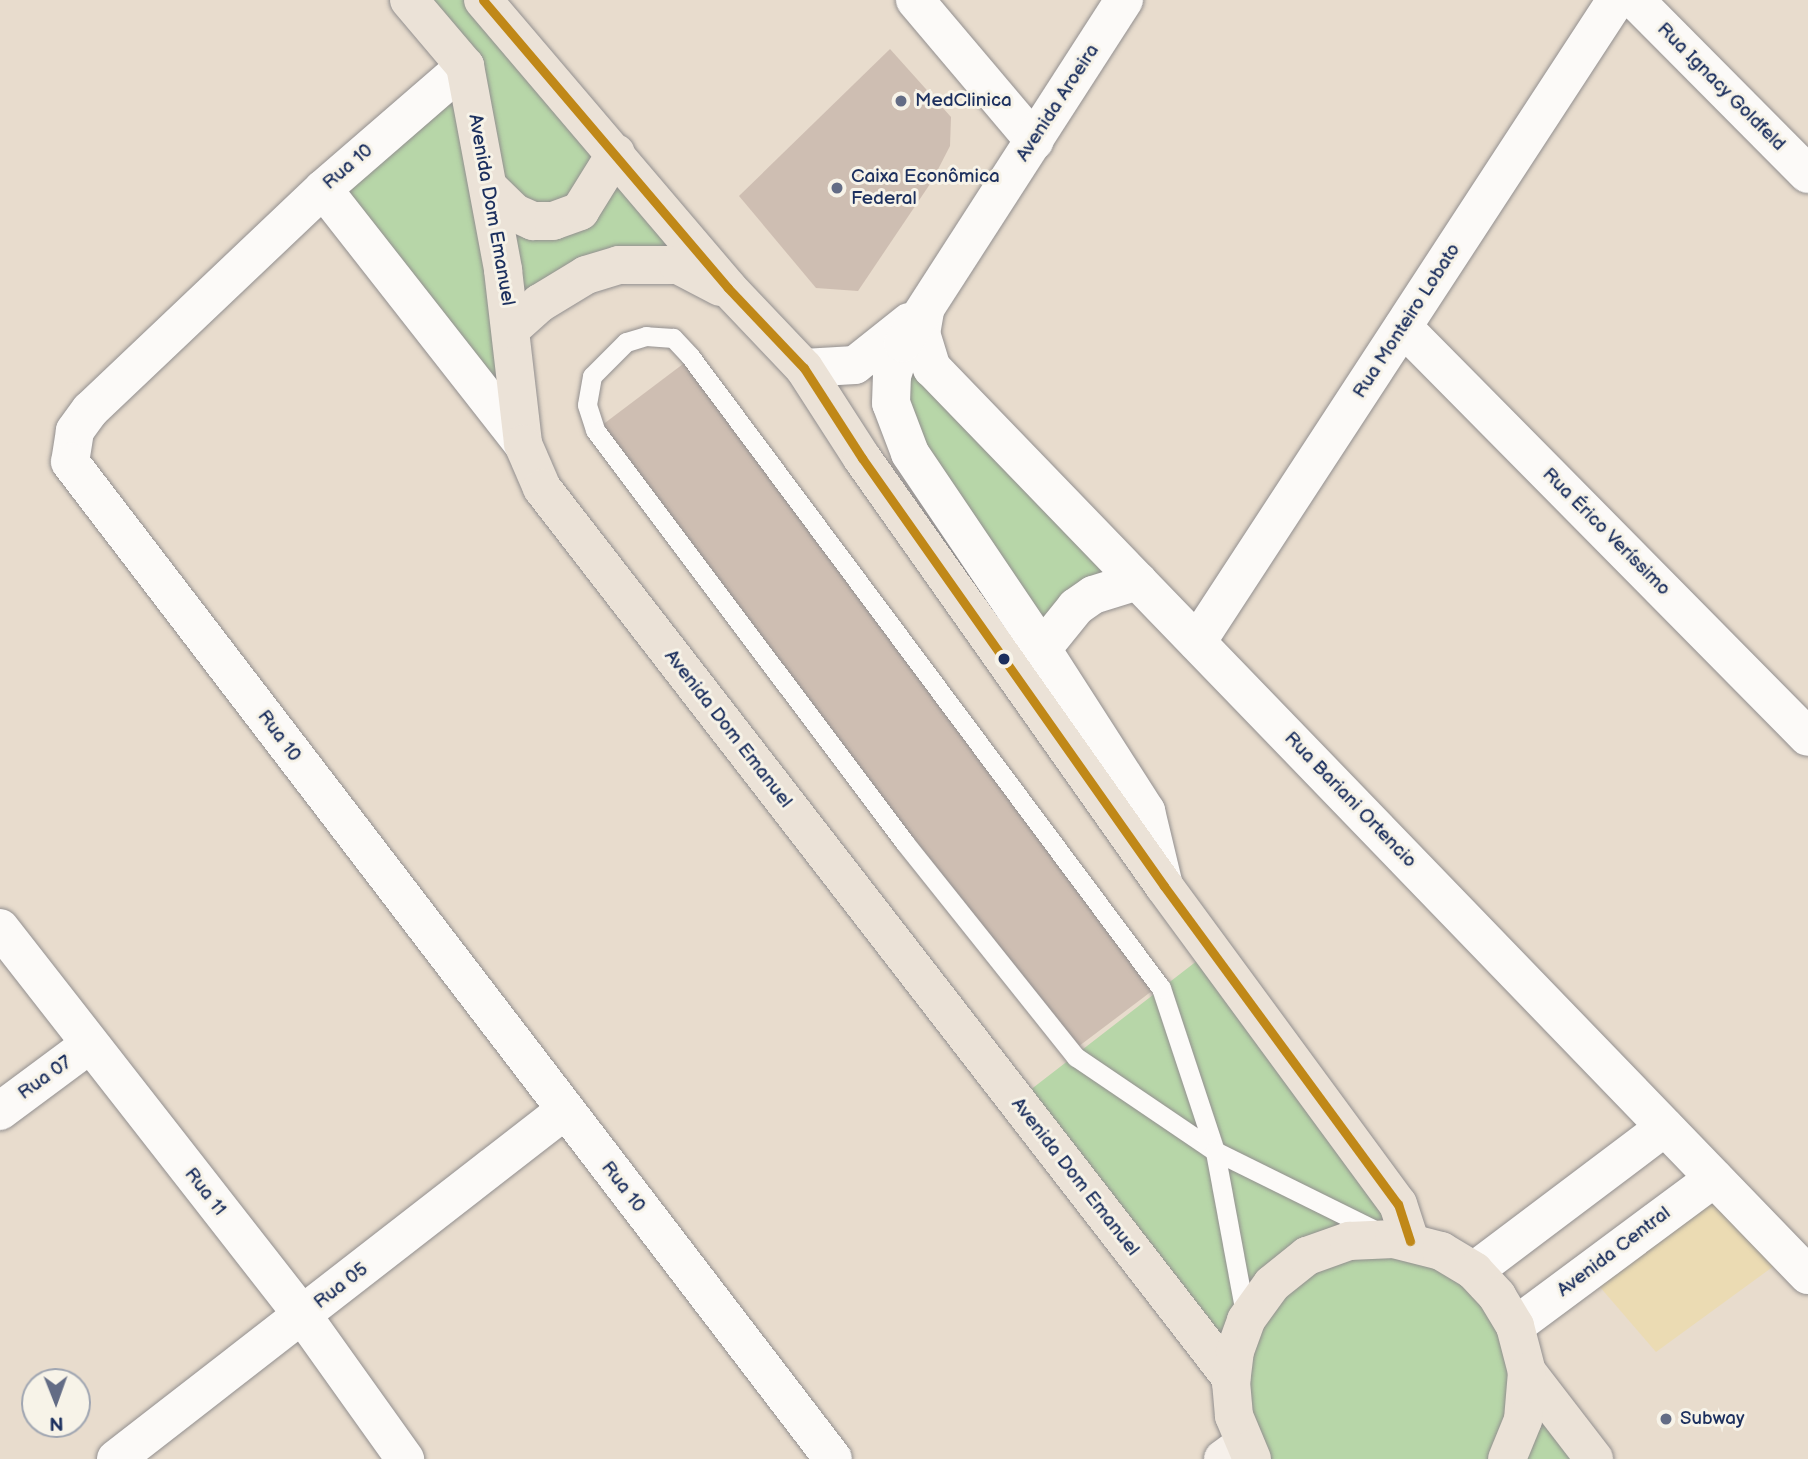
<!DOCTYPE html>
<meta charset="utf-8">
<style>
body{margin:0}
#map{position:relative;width:1808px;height:1459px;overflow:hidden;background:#e8dccd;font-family:"Balsamiq Sans",sans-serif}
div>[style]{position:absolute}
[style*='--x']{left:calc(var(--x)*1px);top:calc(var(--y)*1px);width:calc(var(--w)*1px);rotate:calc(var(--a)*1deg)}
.green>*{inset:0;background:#b7d6a8}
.sand>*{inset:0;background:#ebdbb3}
.building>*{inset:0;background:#cebeb2;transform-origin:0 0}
.roads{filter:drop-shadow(0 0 2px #928f8f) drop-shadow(0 0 2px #928f8f)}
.service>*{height:19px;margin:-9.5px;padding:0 9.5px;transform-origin:9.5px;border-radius:9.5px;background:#fcfaf8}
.minor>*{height:38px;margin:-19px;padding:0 19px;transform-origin:19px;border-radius:19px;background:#fcfaf8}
.tertiary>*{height:38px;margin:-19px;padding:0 19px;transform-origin:19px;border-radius:19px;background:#fcfaf8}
.secondary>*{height:38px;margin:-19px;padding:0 19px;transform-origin:19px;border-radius:19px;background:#f6f0ea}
.primary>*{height:38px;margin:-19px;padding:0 19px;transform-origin:19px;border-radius:19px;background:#ebe2d7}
.bus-1>*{height:9px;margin:-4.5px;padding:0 4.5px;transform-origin:4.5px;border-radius:4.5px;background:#c08818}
.dots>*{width:19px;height:19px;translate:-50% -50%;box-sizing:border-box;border:4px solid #f7f3e8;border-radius:50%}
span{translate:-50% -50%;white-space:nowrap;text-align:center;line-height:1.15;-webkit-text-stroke:6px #f7f3e8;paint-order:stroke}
.street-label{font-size:19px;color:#1b2f5e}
.poi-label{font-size:19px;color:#1b2f5e}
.left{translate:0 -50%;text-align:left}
.north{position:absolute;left:21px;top:1368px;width:70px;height:70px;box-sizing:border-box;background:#f7f3e8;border:2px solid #9fa5b1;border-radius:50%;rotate:179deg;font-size:19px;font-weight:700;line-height:28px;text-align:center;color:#1b2f5e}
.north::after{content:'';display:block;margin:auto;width:24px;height:32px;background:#636c85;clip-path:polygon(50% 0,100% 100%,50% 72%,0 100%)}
</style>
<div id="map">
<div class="green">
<div style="clip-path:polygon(407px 0,482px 0,728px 288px,626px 265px,511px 329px,523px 444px,323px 189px,465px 66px)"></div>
<div style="clip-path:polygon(903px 343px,1138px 581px,1049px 635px,899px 431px)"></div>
<div style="clip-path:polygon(1211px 950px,1441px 1251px,1593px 1459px,1252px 1459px,1234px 1416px,1016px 1101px)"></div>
</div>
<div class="sand">
<div style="clip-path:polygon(1714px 1178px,1789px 1255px,1656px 1352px,1587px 1272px)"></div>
</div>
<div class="building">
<div style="clip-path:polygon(890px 49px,951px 117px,950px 146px,932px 181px,858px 291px,816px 288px,739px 196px)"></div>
<div style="left:687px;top:361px;width:783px;height:107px;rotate:53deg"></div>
</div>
<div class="roads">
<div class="service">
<div style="--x:1246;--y:1319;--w:171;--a:-100.5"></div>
<div style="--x:1215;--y:1151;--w:172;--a:-108.3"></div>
<div style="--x:1161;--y:988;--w:788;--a:-126.7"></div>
<div style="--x:690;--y:356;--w:25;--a:-133"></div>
<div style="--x:673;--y:338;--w:27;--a:-176"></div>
<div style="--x:646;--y:336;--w:21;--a:163"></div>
<div style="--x:626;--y:342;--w:48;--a:135"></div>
<div style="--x:592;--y:376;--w:29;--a:100"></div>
<div style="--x:587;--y:405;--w:26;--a:72"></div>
<div style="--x:595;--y:430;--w:516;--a:53.11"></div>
<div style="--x:905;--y:843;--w:274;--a:51.4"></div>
<div style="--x:1076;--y:1057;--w:168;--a:34.1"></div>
<div style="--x:1215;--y:1151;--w:185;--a:26.3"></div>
</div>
<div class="minor">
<div style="--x:915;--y:0;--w:185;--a:49.8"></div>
<div style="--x:1635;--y:0;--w:245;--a:45.2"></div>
<div style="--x:465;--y:66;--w:188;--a:139.1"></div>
<div style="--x:323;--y:189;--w:321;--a:136.5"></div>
<div style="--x:90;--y:410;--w:26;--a:126"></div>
<div style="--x:75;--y:431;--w:31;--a:99"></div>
<div style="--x:70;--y:462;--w:1255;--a:52.57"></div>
<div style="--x:323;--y:189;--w:324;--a:51.9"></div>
<div style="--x:925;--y:311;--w:22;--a:100"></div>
<div style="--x:921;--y:333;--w:37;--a:73"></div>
<div style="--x:932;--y:368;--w:1261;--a:46"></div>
<div style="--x:1403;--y:327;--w:576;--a:45.35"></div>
<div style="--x:804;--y:368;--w:51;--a:-3.4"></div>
<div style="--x:855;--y:365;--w:69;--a:-38.5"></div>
<div style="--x:1138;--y:581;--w:47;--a:162.7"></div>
<div style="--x:1093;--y:595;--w:21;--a:145"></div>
<div style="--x:1076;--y:607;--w:54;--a:129"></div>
<div style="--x:1042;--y:649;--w:193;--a:57.3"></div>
<div style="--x:1146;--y:811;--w:77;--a:76.5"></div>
<div style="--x:1197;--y:642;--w:767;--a:-56.87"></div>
<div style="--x:1042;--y:649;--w:236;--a:-124"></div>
<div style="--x:910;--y:453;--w:53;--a:-110.8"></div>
<div style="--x:891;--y:403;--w:27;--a:-88"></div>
<div style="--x:892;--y:376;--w:35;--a:-72"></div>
<div style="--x:903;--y:343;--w:408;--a:-57.2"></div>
<div style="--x:0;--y:1111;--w:111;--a:-36.6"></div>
<div style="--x:1474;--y:1271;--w:239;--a:-37"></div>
<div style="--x:1515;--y:1326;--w:248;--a:-36.6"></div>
<div style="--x:116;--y:1459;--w:567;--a:-37.84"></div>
</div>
<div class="tertiary">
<div style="--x:0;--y:928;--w:492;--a:52"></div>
<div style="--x:303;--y:1316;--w:176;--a:54.5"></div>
</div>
<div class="secondary">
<div style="--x:1223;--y:1459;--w:26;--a:-36"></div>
</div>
<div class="primary">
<div style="--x:409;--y:0;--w:87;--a:49.7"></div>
<div style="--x:465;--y:66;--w:208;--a:79.4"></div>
<div style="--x:503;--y:270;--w:175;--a:83.4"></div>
<div style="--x:523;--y:444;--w:48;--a:66.6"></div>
<div style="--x:542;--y:488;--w:1126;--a:52.25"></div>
<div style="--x:483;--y:0;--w:378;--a:49.6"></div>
<div style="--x:728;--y:288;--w:110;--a:46.5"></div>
<div style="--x:804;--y:368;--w:107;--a:57.2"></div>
<div style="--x:862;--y:458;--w:524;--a:54.79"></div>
<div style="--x:1164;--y:886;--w:395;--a:53.7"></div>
<div style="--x:1398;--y:1204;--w:39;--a:72"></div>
<div style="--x:490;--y:189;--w:35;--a:44"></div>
<div style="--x:515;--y:213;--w:20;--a:24"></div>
<div style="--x:533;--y:221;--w:20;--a:0"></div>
<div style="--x:553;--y:221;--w:29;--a:-20"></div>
<div style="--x:580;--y:211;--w:68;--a:-58.2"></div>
<div style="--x:511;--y:329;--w:39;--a:-42"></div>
<div style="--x:540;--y:303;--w:54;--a:-31.3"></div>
<div style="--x:586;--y:275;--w:34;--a:-17"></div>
<div style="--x:619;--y:265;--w:59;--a:0"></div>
<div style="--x:678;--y:265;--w:47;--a:27.6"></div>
<div style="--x:1527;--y:1372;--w:110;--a:52.4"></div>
<div style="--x:1252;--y:1459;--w:47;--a:-112.7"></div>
<div style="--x:1234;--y:1416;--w:33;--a:-95"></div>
<div style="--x:1231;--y:1383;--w:32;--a:-83"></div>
<div style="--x:1235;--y:1351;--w:33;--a:-70"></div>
<div style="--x:1246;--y:1320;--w:44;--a:-54.2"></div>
<div style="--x:1272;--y:1284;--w:45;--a:-38.7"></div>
<div style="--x:1307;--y:1256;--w:45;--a:-19.7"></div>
<div style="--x:1349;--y:1241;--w:45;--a:-2.5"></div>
<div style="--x:1394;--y:1239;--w:49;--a:14.3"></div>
<div style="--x:1441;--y:1251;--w:39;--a:31"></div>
<div style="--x:1474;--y:1271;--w:34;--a:47"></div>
<div style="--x:1497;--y:1296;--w:35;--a:59"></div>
<div style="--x:1515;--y:1326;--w:48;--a:75.4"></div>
<div style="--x:1527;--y:1372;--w:48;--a:94.8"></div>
<div style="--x:1523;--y:1420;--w:42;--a:112.3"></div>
</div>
</div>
<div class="bus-1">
<div style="--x:483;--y:0;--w:378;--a:49.6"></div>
<div style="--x:728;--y:288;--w:110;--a:46.5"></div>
<div style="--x:804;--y:368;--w:107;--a:57.2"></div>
<div style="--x:862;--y:458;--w:524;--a:54.79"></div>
<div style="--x:1164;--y:886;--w:395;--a:53.7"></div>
<div style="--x:1398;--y:1204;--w:39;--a:72"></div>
</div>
<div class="dots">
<div style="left:901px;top:101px;background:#636c85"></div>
<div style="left:837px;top:188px;background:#636c85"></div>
<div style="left:1004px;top:659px;background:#1b2f5e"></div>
<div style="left:1666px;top:1419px;background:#636c85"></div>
</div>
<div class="street-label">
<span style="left:1721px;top:87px;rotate:45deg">Rua Ignacy Goldfeld</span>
<span style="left:1058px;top:103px;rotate:-57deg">Avenida Aroeira</span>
<span style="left:348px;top:167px;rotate:-41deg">Rua 10</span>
<span style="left:491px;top:210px;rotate:80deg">Avenida Dom Emanuel</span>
<span style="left:1407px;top:321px;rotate:-57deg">Rua Monteiro Lobato</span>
<span style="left:1606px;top:532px;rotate:45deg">Rua Érico Veríssimo</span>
<span style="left:728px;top:729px;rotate:52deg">Avenida Dom Emanuel</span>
<span style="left:279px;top:736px;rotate:53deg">Rua 10</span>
<span style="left:1350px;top:800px;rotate:46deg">Rua Bariani Ortencio</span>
<span style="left:45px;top:1078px;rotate:-36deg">Rua 07</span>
<span style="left:1075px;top:1177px;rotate:52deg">Avenida Dom Emanuel</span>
<span style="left:623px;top:1187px;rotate:52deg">Rua 10</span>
<span style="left:205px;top:1192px;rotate:52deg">Rua 11</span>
<span style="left:1614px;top:1252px;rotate:-37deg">Avenida Central</span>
<span style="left:341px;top:1286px;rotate:-38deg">Rua 05</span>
</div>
<div class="poi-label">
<span class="left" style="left:915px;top:101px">MedClinica</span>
<span class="left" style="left:851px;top:188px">Caixa Econômica<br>Federal</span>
<span class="left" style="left:1680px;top:1419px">Subway</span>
</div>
<div class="north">N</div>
</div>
